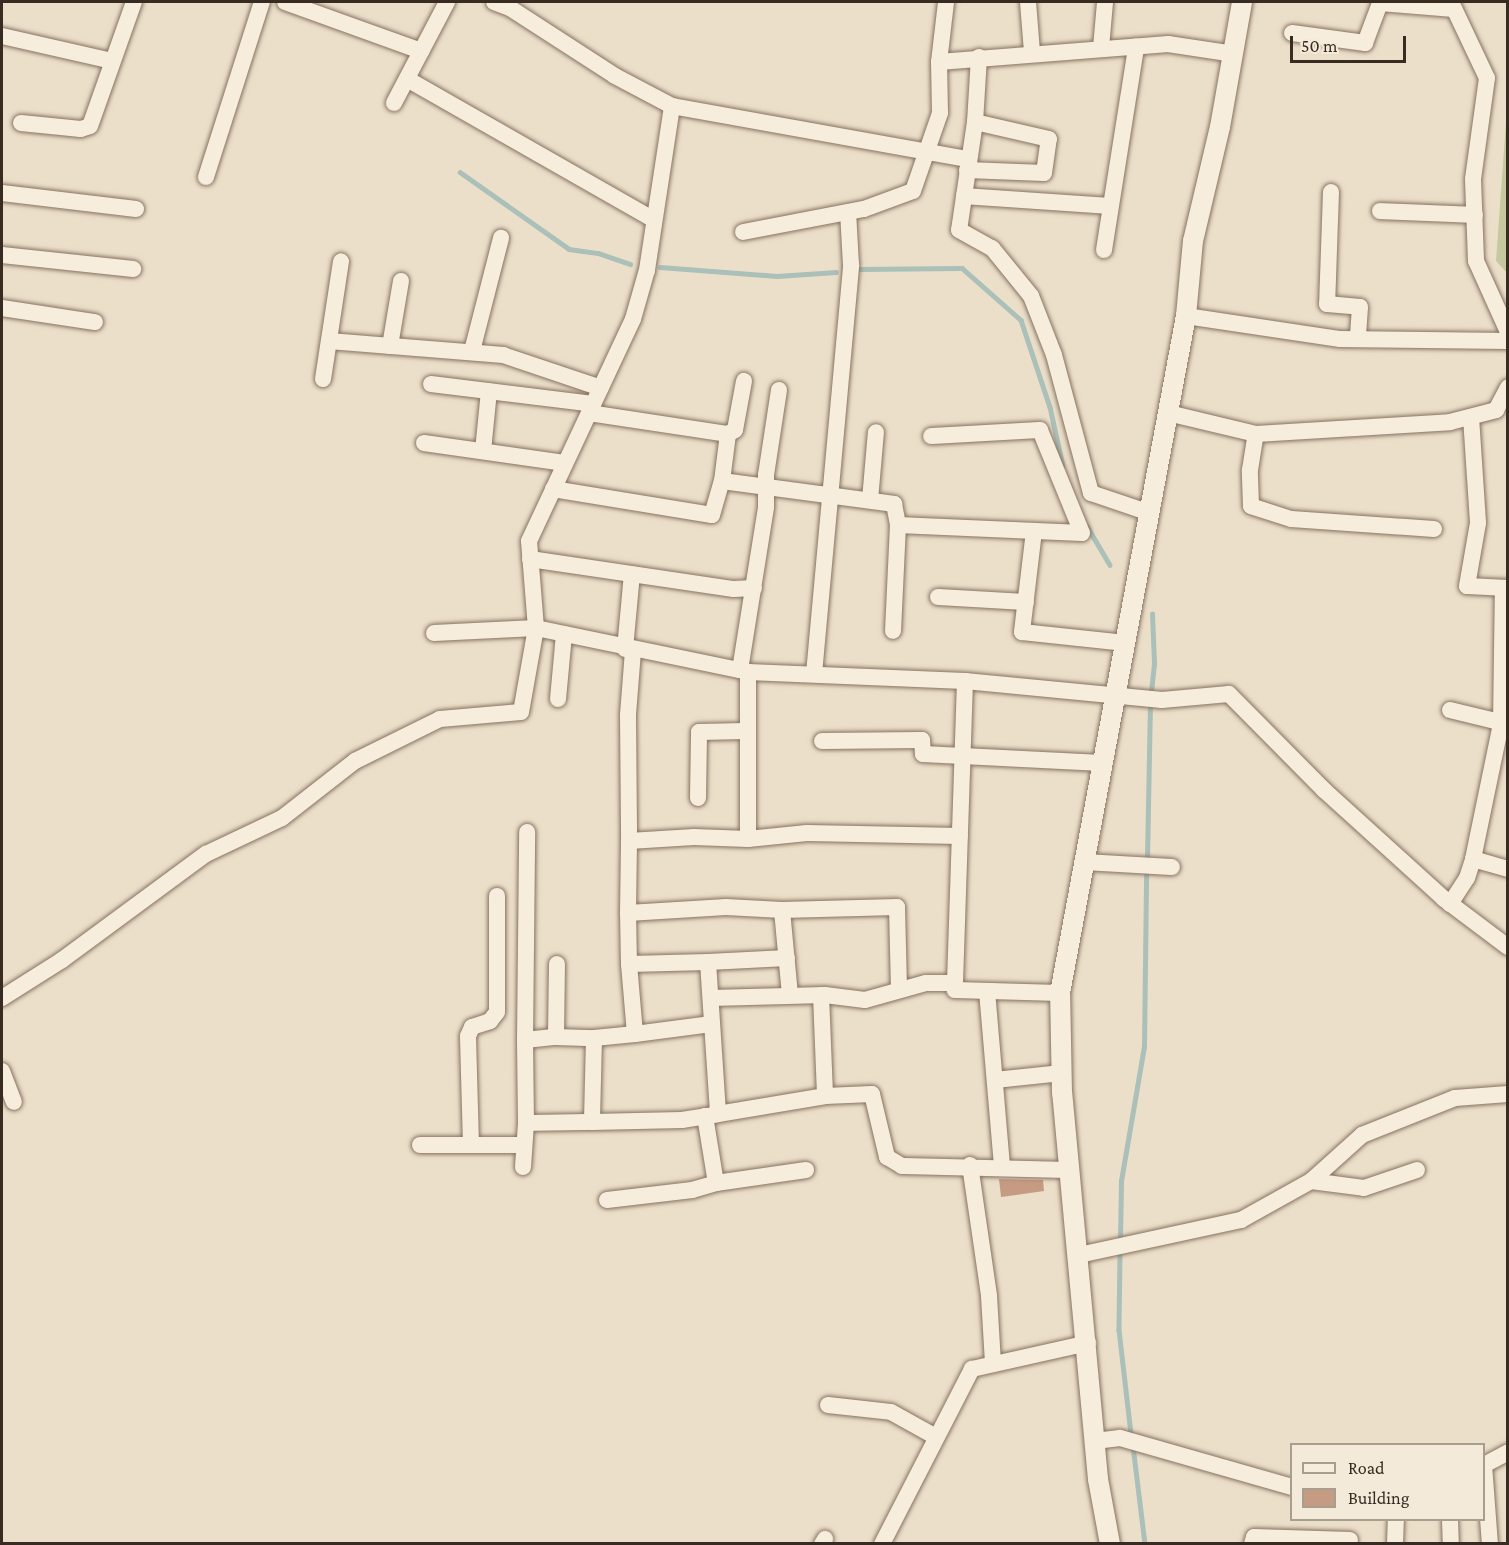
<!DOCTYPE html>
<style>
body{margin:0}
#map{position:relative;width:1509px;height:1545px;overflow:hidden;background:#ebdfca;font-family:"Crimson Pro",serif}
div>[style]{position:absolute}
[style*='--x']{left:calc(var(--x)*1px);top:calc(var(--y)*1px);width:calc(var(--w)*1px);rotate:calc(var(--a)*1deg)}
.green>*{inset:0;background:#c6c99e}
.stream>*{height:4.5px;margin:-2.25px;padding:0 2.25px;transform-origin:2.25px;border-radius:2.25px;background:#aac0b8}
.building>*{inset:0;background:#c69b83}
.roads{filter:drop-shadow(0 0 2px #87725f) drop-shadow(0 0 2px #87725f)}
.minor>*{height:16px;margin:-8px;padding:0 8px;transform-origin:8px;border-radius:8px;background:#f7eddd}
.tertiary>*{height:20px;margin:-10px;padding:0 10px;transform-origin:10px;border-radius:10px;background:#f7eddd}
span{translate:-50% -50%;white-space:nowrap;text-align:center;line-height:1.15;-webkit-text-stroke:6px #f3ead9;paint-order:stroke}
.frame{position:absolute;inset:0;border:3px solid #382b22;pointer-events:none}
.legend{position:absolute;left:1290px;top:1443px;width:195px;height:78px;box-sizing:border-box;background:#f3ead9;border:2px solid #a89e90;margin:0;padding:8px 10px;list-style:none;font-size:18px;color:#382b22}
.legend li{display:flex;align-items:center;gap:12px;height:30px}
.legend b{width:30px;border:2px solid #a89e90}
.scale{position:absolute;left:1290px;top:36px;width:116px;height:27px;box-sizing:border-box;border:3px solid #382b22;border-top:0;padding-left:8px;font-size:18px;line-height:21px;white-space:nowrap;color:#382b22;-webkit-text-stroke:4px #f3ead9;paint-order:stroke}
</style>
<div id="map">
<div class="green">
<div style="clip-path:polygon(1507px 108px,1508px 273px,1507px 273px,1496px 261px)"></div>
</div>
<div class="stream">
<div style="--x:460;--y:172;--w:133;--a:35.2"></div>
<div style="--x:569;--y:249;--w:29;--a:8"></div>
<div style="--x:598;--y:253;--w:34;--a:19"></div>
<div style="--x:660;--y:267;--w:117;--a:4.4"></div>
<div style="--x:777;--y:276;--w:59;--a:-3.9"></div>
<div style="--x:859;--y:269;--w:103;--a:-0.6"></div>
<div style="--x:962;--y:268;--w:79;--a:41.4"></div>
<div style="--x:1021;--y:320;--w:92;--a:71.6"></div>
<div style="--x:1050;--y:407;--w:60;--a:77.6"></div>
<div style="--x:1087;--y:526;--w:45;--a:59.5"></div>
<div style="--x:1151;--y:692;--w:29;--a:-84"></div>
<div style="--x:1154;--y:663;--w:49;--a:-92.3"></div>
<div style="--x:1147;--y:859;--w:152;--a:-88.9"></div>
<div style="--x:1120;--y:1240;--w:59;--a:-89"></div>
<div style="--x:1121;--y:1181;--w:136;--a:-80.3"></div>
<div style="--x:1144;--y:1047;--w:174;--a:-89.3"></div>
<div style="--x:1120;--y:1255;--w:75;--a:90.8"></div>
<div style="--x:1119;--y:1330;--w:104;--a:83.4"></div>
<div style="--x:1133;--y:1446;--w:99;--a:83"></div>
</div>
<div class="building">
<div style="clip-path:polygon(999px 1179px,1043px 1180px,1044px 1191px,1001px 1197px)"></div>
</div>
<div class="roads">
<div class="minor">
<div style="--x:285;--y:2;--w:145;--a:19.8"></div>
<div style="--x:494;--y:2;--w:17;--a:21"></div>
<div style="--x:510;--y:8;--w:125;--a:32.9"></div>
<div style="--x:615;--y:76;--w:64;--a:27.8"></div>
<div style="--x:672;--y:106;--w:301;--a:10.2"></div>
<div style="--x:1028;--y:2;--w:50;--a:85.4"></div>
<div style="--x:1451;--y:2;--w:84;--a:64.7"></div>
<div style="--x:1487;--y:78;--w:102;--a:97.9"></div>
<div style="--x:1473;--y:179;--w:82;--a:87.9"></div>
<div style="--x:1476;--y:261;--w:78;--a:65.7"></div>
<div style="--x:1292;--y:33;--w:74;--a:7.8"></div>
<div style="--x:1365;--y:43;--w:43;--a:-69.4"></div>
<div style="--x:1380;--y:3;--w:74;--a:4.6"></div>
<div style="--x:2;--y:36;--w:113;--a:12.8"></div>
<div style="--x:1101;--y:48;--w:46;--a:-85"></div>
<div style="--x:979;--y:57;--w:65;--a:93.5"></div>
<div style="--x:975;--y:122;--w:109;--a:98.4"></div>
<div style="--x:959;--y:230;--w:38;--a:29"></div>
<div style="--x:992;--y:248;--w:62;--a:50.9"></div>
<div style="--x:1031;--y:296;--w:63;--a:68.7"></div>
<div style="--x:1054;--y:355;--w:143;--a:75"></div>
<div style="--x:1091;--y:493;--w:62;--a:18.7"></div>
<div style="--x:939;--y:62;--w:230;--a:-4.5"></div>
<div style="--x:1168;--y:44;--w:67;--a:8.6"></div>
<div style="--x:407;--y:79;--w:284;--a:29.7"></div>
<div style="--x:394;--y:103;--w:114;--a:-62.3"></div>
<div style="--x:21;--y:123;--w:60;--a:5.7"></div>
<div style="--x:81;--y:129;--w:9;--a:-18"></div>
<div style="--x:90;--y:126;--w:132;--a:-70.5"></div>
<div style="--x:967;--y:170;--w:77;--a:2.2"></div>
<div style="--x:1044;--y:173;--w:34;--a:-82"></div>
<div style="--x:1049;--y:139;--w:76;--a:-167.1"></div>
<div style="--x:206;--y:177;--w:184;--a:-72.3"></div>
<div style="--x:1331;--y:192;--w:112;--a:92"></div>
<div style="--x:1327;--y:304;--w:33;--a:5"></div>
<div style="--x:1360;--y:307;--w:32;--a:94"></div>
<div style="--x:2;--y:193;--w:135;--a:6.8"></div>
<div style="--x:964;--y:196;--w:146;--a:3.9"></div>
<div style="--x:1380;--y:211;--w:95;--a:2.4"></div>
<div style="--x:743;--y:232;--w:123;--a:-10.8"></div>
<div style="--x:864;--y:209;--w:52;--a:-20.2"></div>
<div style="--x:913;--y:191;--w:83;--a:-70.9"></div>
<div style="--x:940;--y:113;--w:51;--a:-91.1"></div>
<div style="--x:939;--y:62;--w:60;--a:-83.3"></div>
<div style="--x:1104;--y:250;--w:206;--a:-81"></div>
<div style="--x:2;--y:255;--w:132;--a:6.1"></div>
<div style="--x:2;--y:308;--w:94;--a:8.6"></div>
<div style="--x:1186;--y:316;--w:156;--a:8.5"></div>
<div style="--x:1340;--y:339;--w:168;--a:0.7"></div>
<div style="--x:329;--y:341;--w:175;--a:4.6"></div>
<div style="--x:503;--y:355;--w:103;--a:18.6"></div>
<div style="--x:390;--y:346;--w:66;--a:-80.4"></div>
<div style="--x:472;--y:351;--w:117;--a:-75.6"></div>
<div style="--x:323;--y:379;--w:119;--a:-81.3"></div>
<div style="--x:431;--y:384;--w:163;--a:7"></div>
<div style="--x:589;--y:413;--w:141;--a:8.6"></div>
<div style="--x:728;--y:434;--w:8;--a:-30"></div>
<div style="--x:735;--y:430;--w:50;--a:-79.6"></div>
<div style="--x:1168;--y:413;--w:90;--a:13.4"></div>
<div style="--x:1471;--y:417;--w:106;--a:86.2"></div>
<div style="--x:1478;--y:523;--w:64;--a:99.9"></div>
<div style="--x:1467;--y:586;--w:41;--a:2.8"></div>
<div style="--x:424;--y:443;--w:142;--a:8.1"></div>
<div style="--x:483;--y:451;--w:60;--a:-84.3"></div>
<div style="--x:722;--y:481;--w:47;--a:-82.7"></div>
<div style="--x:553;--y:489;--w:161;--a:9.3"></div>
<div style="--x:712;--y:515;--w:35;--a:-74"></div>
<div style="--x:722;--y:481;--w:174;--a:7.6"></div>
<div style="--x:894;--y:504;--w:21;--a:79"></div>
<div style="--x:898;--y:525;--w:106;--a:92.7"></div>
<div style="--x:870;--y:500;--w:68;--a:-85"></div>
<div style="--x:898;--y:525;--w:184;--a:2.5"></div>
<div style="--x:1082;--y:533;--w:111;--a:-112.2"></div>
<div style="--x:1040;--y:430;--w:109;--a:176.8"></div>
<div style="--x:1434;--y:529;--w:143;--a:-176"></div>
<div style="--x:1291;--y:519;--w:42;--a:-162"></div>
<div style="--x:1251;--y:506;--w:36;--a:-92"></div>
<div style="--x:1250;--y:470;--w:36;--a:-81"></div>
<div style="--x:1256;--y:434;--w:194;--a:-3.5"></div>
<div style="--x:1450;--y:422;--w:48;--a:-14.6"></div>
<div style="--x:1496;--y:410;--w:26;--a:-62"></div>
<div style="--x:1034;--y:531;--w:102;--a:96.8"></div>
<div style="--x:1022;--y:632;--w:104;--a:6.1"></div>
<div style="--x:530;--y:559;--w:206;--a:8.4"></div>
<div style="--x:734;--y:589;--w:20;--a:-3"></div>
<div style="--x:938;--y:597;--w:88;--a:3.3"></div>
<div style="--x:434;--y:633;--w:102;--a:-2.8"></div>
<div style="--x:536;--y:628;--w:87;--a:-94.6"></div>
<div style="--x:529;--y:541;--w:245;--a:-64.9"></div>
<div style="--x:633;--y:319;--w:51;--a:-74.1"></div>
<div style="--x:647;--y:270;--w:166;--a:-81.3"></div>
<div style="--x:625;--y:649;--w:75;--a:-84.7"></div>
<div style="--x:633;--y:651;--w:64;--a:94.5"></div>
<div style="--x:628;--y:715;--w:126;--a:89.5"></div>
<div style="--x:629;--y:841;--w:65;--a:-3.5"></div>
<div style="--x:694;--y:837;--w:54;--a:2.1"></div>
<div style="--x:740;--y:670;--w:165;--a:-80.9"></div>
<div style="--x:766;--y:507;--w:32;--a:-90"></div>
<div style="--x:766;--y:475;--w:86;--a:-81.3"></div>
<div style="--x:748;--y:672;--w:167;--a:90"></div>
<div style="--x:748;--y:839;--w:59;--a:-5.8"></div>
<div style="--x:807;--y:833;--w:153;--a:1.1"></div>
<div style="--x:814;--y:674;--w:411;--a:-84.8"></div>
<div style="--x:851;--y:265;--w:53;--a:-93.2"></div>
<div style="--x:965;--y:681;--w:309;--a:91.9"></div>
<div style="--x:955;--y:990;--w:105;--a:1.6"></div>
<div style="--x:558;--y:699;--w:65;--a:-84.7"></div>
<div style="--x:1450;--y:710;--w:60;--a:13.6"></div>
<div style="--x:822;--y:741;--w:100;--a:-0.6"></div>
<div style="--x:922;--y:740;--w:14;--a:86"></div>
<div style="--x:923;--y:754;--w:179;--a:2.9"></div>
<div style="--x:698;--y:798;--w:66;--a:-89.1"></div>
<div style="--x:699;--y:732;--w:46;--a:-1.2"></div>
<div style="--x:1473;--y:859;--w:36;--a:16"></div>
<div style="--x:1084;--y:862;--w:88;--a:3.3"></div>
<div style="--x:1450;--y:904;--w:31;--a:-57"></div>
<div style="--x:1467;--y:878;--w:20;--a:-72"></div>
<div style="--x:1473;--y:859;--w:138;--a:-78.3"></div>
<div style="--x:1501;--y:724;--w:135;--a:-89.2"></div>
<div style="--x:628;--y:913;--w:72;--a:-89.2"></div>
<div style="--x:787;--y:958;--w:79;--a:177.1"></div>
<div style="--x:708;--y:962;--w:152;--a:86.2"></div>
<div style="--x:718;--y:1114;--w:109;--a:-9.5"></div>
<div style="--x:825;--y:1096;--w:47;--a:-2.4"></div>
<div style="--x:872;--y:1094;--w:65;--a:76.6"></div>
<div style="--x:887;--y:1157;--w:17;--a:31"></div>
<div style="--x:902;--y:1166;--w:168;--a:1.4"></div>
<div style="--x:708;--y:962;--w:79;--a:178.5"></div>
<div style="--x:629;--y:964;--w:70;--a:85.1"></div>
<div style="--x:635;--y:1034;--w:77;--a:-7.5"></div>
<div style="--x:557;--y:964;--w:73;--a:90.8"></div>
<div style="--x:556;--y:1037;--w:38;--a:2"></div>
<div style="--x:629;--y:964;--w:51;--a:-91.1"></div>
<div style="--x:628;--y:913;--w:98;--a:-3.5"></div>
<div style="--x:726;--y:907;--w:56;--a:3.1"></div>
<div style="--x:987;--y:991;--w:177;--a:85.1"></div>
<div style="--x:790;--y:995;--w:85;--a:-95.4"></div>
<div style="--x:782;--y:910;--w:115;--a:-1.5"></div>
<div style="--x:897;--y:907;--w:81;--a:88.6"></div>
<div style="--x:821;--y:995;--w:101;--a:87.7"></div>
<div style="--x:2;--y:998;--w:71;--a:-32.3"></div>
<div style="--x:62;--y:960;--w:179;--a:-36.4"></div>
<div style="--x:206;--y:854;--w:84;--a:-25.3"></div>
<div style="--x:282;--y:818;--w:93;--a:-38"></div>
<div style="--x:355;--y:761;--w:95;--a:-26.3"></div>
<div style="--x:440;--y:719;--w:81;--a:-4.9"></div>
<div style="--x:521;--y:712;--w:85;--a:-79.9"></div>
<div style="--x:536;--y:628;--w:217;--a:11.7"></div>
<div style="--x:748;--y:672;--w:217;--a:2.4"></div>
<div style="--x:965;--y:681;--w:198;--a:5.5"></div>
<div style="--x:1162;--y:700;--w:67;--a:-5.1"></div>
<div style="--x:1229;--y:694;--w:135;--a:45.3"></div>
<div style="--x:1324;--y:790;--w:162;--a:42.2"></div>
<div style="--x:1444;--y:899;--w:80;--a:36.9"></div>
<div style="--x:711;--y:998;--w:114;--a:-1.5"></div>
<div style="--x:825;--y:995;--w:40;--a:7.1"></div>
<div style="--x:865;--y:1000;--w:63;--a:-15.6"></div>
<div style="--x:926;--y:983;--w:29;--a:0"></div>
<div style="--x:635;--y:1034;--w:41;--a:174.4"></div>
<div style="--x:594;--y:1038;--w:84;--a:91.4"></div>
<div style="--x:592;--y:1122;--w:90;--a:-1.3"></div>
<div style="--x:682;--y:1120;--w:36;--a:-9"></div>
<div style="--x:525;--y:1040;--w:208;--a:-89.4"></div>
<div style="--x:2;--y:1071;--w:33;--a:69"></div>
<div style="--x:995;--y:1080;--w:67;--a:-6"></div>
<div style="--x:705;--y:1116;--w:68;--a:80.7"></div>
<div style="--x:716;--y:1183;--w:91;--a:-8.2"></div>
<div style="--x:526;--y:1123;--w:83;--a:-90.7"></div>
<div style="--x:525;--y:1040;--w:31;--a:-6"></div>
<div style="--x:420;--y:1145;--w:104;--a:0"></div>
<div style="--x:471;--y:1145;--w:109;--a:-91.6"></div>
<div style="--x:468;--y:1036;--w:10;--a:-66"></div>
<div style="--x:472;--y:1027;--w:19;--a:-18"></div>
<div style="--x:490;--y:1021;--w:11;--a:-52"></div>
<div style="--x:497;--y:1012;--w:116;--a:-90"></div>
<div style="--x:970;--y:1165;--w:132;--a:81.7"></div>
<div style="--x:989;--y:1296;--w:68;--a:86.6"></div>
<div style="--x:523;--y:1167;--w:44;--a:-86.1"></div>
<div style="--x:526;--y:1123;--w:66;--a:-0.9"></div>
<div style="--x:1311;--y:1181;--w:53;--a:7.5"></div>
<div style="--x:1364;--y:1188;--w:56;--a:-18.8"></div>
<div style="--x:607;--y:1200;--w:86;--a:-6.7"></div>
<div style="--x:692;--y:1190;--w:25;--a:-16"></div>
<div style="--x:1079;--y:1255;--w:166;--a:-12.2"></div>
<div style="--x:1241;--y:1220;--w:80;--a:-29.1"></div>
<div style="--x:1311;--y:1181;--w:69;--a:-42"></div>
<div style="--x:1362;--y:1135;--w:100;--a:-21.7"></div>
<div style="--x:1455;--y:1098;--w:53;--a:-4.3"></div>
<div style="--x:828;--y:1405;--w:63;--a:6.3"></div>
<div style="--x:891;--y:1412;--w:51;--a:29.1"></div>
<div style="--x:1095;--y:1441;--w:25;--a:-7"></div>
<div style="--x:1120;--y:1438;--w:179;--a:15.9"></div>
<div style="--x:1484;--y:1465;--w:79;--a:85.7"></div>
<div style="--x:1484;--y:1465;--w:27;--a:-28"></div>
<div style="--x:1450;--y:1520;--w:24;--a:88"></div>
<div style="--x:822;--y:1544;--w:6;--a:-59"></div>
<div style="--x:882;--y:1544;--w:197;--a:-62.8"></div>
<div style="--x:972;--y:1369;--w:119;--a:-12.6"></div>
<div style="--x:1252;--y:1544;--w:7;--a:-74"></div>
<div style="--x:1254;--y:1537;--w:96;--a:1.8"></div>
<div style="--x:1395;--y:1544;--w:24;--a:-88"></div>
</div>
<div class="tertiary">
<div style="--x:1110;--y:1544;--w:66;--a:-100.5"></div>
<div style="--x:1098;--y:1479;--w:388;--a:-95.3"></div>
<div style="--x:1062;--y:1093;--w:100;--a:-91.1"></div>
<div style="--x:1060;--y:993;--w:689;--a:-79.46"></div>
<div style="--x:1186;--y:316;--w:75;--a:-84.7"></div>
<div style="--x:1193;--y:241;--w:117;--a:-76.7"></div>
<div style="--x:1220;--y:127;--w:127;--a:-80"></div>
</div>
</div>
<div class="frame"></div>
<ul class="legend">
<li><b style="height:8px;background:#f7eddd"></b>Road</li>
<li><b style="height:16px;background:#c69b83"></b>Building</li>
</ul>
<div class="scale">50 m</div>
</div>
